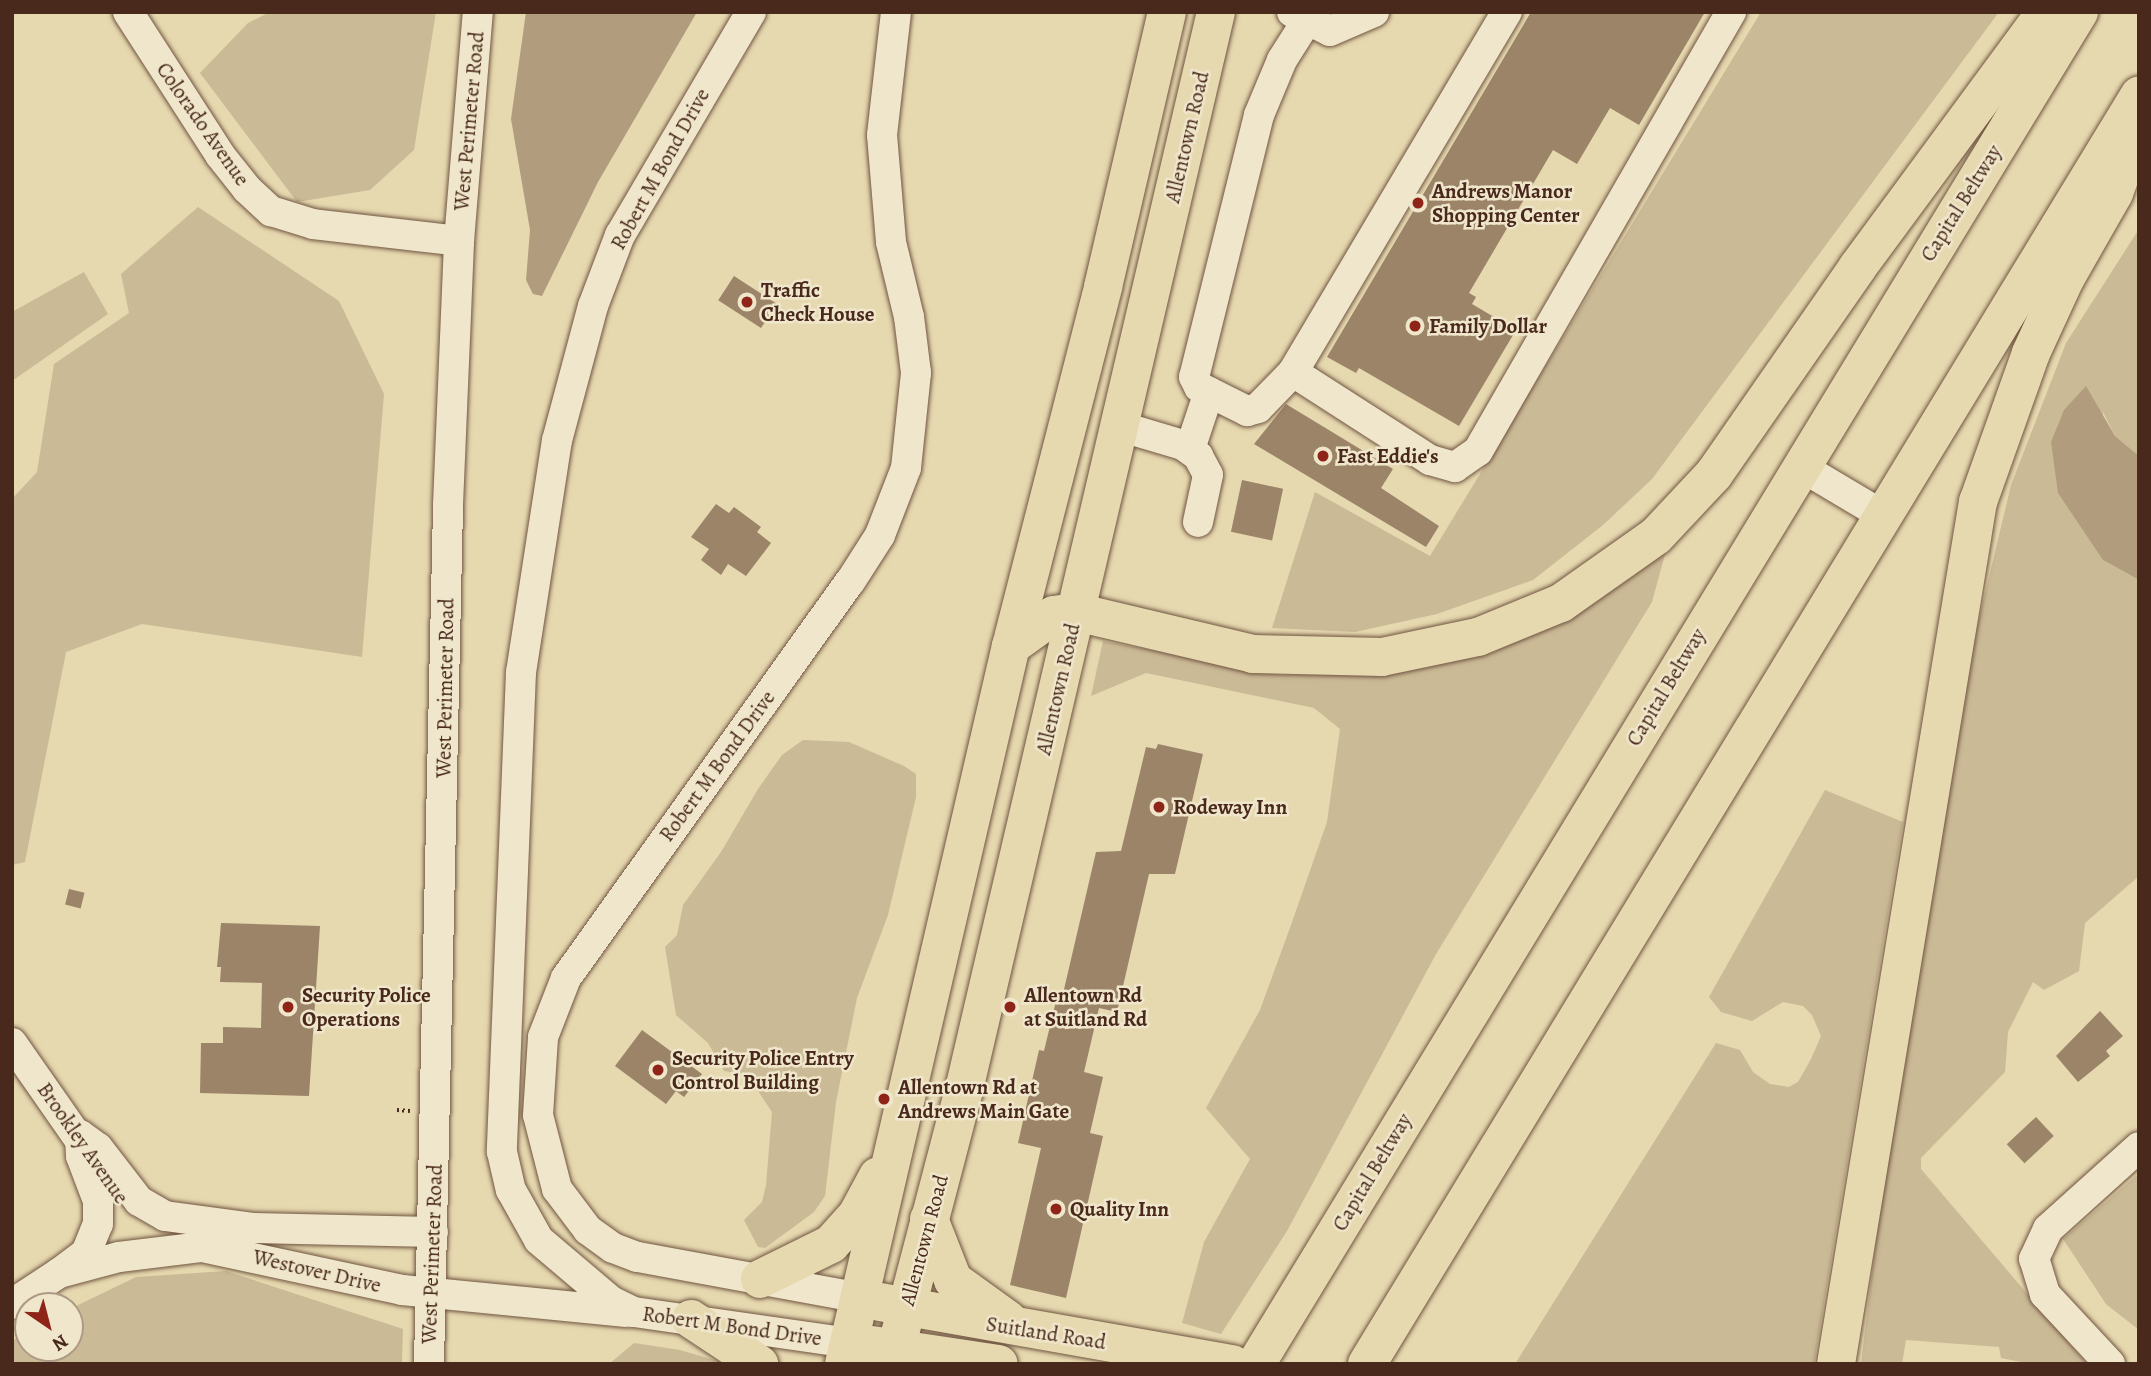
<!DOCTYPE html>
<style>
body{margin:0}
#map{position:relative;width:2151px;height:1376px;overflow:hidden;background:#e6d8af;font-family:Alegreya,serif}
div>[style]{position:absolute}
[style*='--x']{left:calc(var(--x)*1px);top:calc(var(--y)*1px);width:calc(var(--w)*1px);rotate:calc(var(--a)*1deg)}
.green>*{inset:0;background:#cbba96}
.water>*{inset:0;background:#b19c7d}
.building>*{inset:0;background:#9b8468;transform-origin:0 0}
.path>*{height:3.5px;margin-top:-1.75px;transform-origin:0;background:repeating-linear-gradient(90deg,#49291c 0 2px,transparent 0 5.5px)}
.roads{filter:drop-shadow(0 0 2px #705541) drop-shadow(0 0 2px #705541)}
.minor>*{height:30px;margin:-15px;padding:0 15px;transform-origin:15px;border-radius:15px;background:#efe6cb}
.major>*{height:38px;margin:-19px;padding:0 19px;transform-origin:19px;border-radius:19px;background:#e6d8af}
.highway>*{height:38px;margin:-19px;padding:0 19px;transform-origin:19px;border-radius:19px;background:#e6d8af}
.dots>*{width:19px;height:19px;translate:-50% -50%;box-sizing:border-box;border:4px solid #efe6cb;border-radius:50%}
span{translate:-50% -50%;white-space:nowrap;text-align:center;line-height:1.15;-webkit-text-stroke:5px #efe6cb;paint-order:stroke}
.street-label{font-size:21px;color:#49291c}
.poi-label{font-size:21px;color:#49291c;font-weight:700}
.left{translate:0 -50%;text-align:left}
.frame{position:absolute;inset:0;border:14px solid #49291c;pointer-events:none}
.north{position:absolute;left:14px;top:1292px;width:70px;height:70px;box-sizing:border-box;background:#efe6cb;border:2px solid #ad9a85;border-radius:50%;rotate:145deg;font-size:19px;font-weight:700;line-height:28px;text-align:center;color:#49291c}
.north::after{content:'';display:block;margin:auto;width:24px;height:32px;background:#8f2418;clip-path:polygon(50% 0,100% 100%,50% 72%,0 100%)}
</style>
<div id="map">
<div class="green">
<div style="clip-path:polygon(270px 12px,436px 12px,414px 150px,370px 190px,297px 202px,200px 73px,248px 23px)"></div>
<div style="clip-path:polygon(1761px 12px,1999px 12px,1652px 479px,1603px 525px,1533px 580px,1437px 614px,1355px 632px,1272px 628px,1315px 492px,1430px 556px)"></div>
<div style="clip-path:polygon(198px 207px,339px 301px,384px 394px,362px 657px,142px 624px,66px 652px,25px 862px,12px 865px,12px 499px,37px 472px,54px 364px,129px 313px,121px 274px)"></div>
<div style="clip-path:polygon(2139px 229px,2139px 456px,2115px 436px,2103px 412px,2103px 560px,2139px 580px,2139px 876px,2085px 923px,2079px 971px,2044px 990px,2033px 982px,2008px 1032px,2005px 1072px,1921px 1158px,1921px 1169px,2087px 1364px,2031px 1364px,2001px 1358px,1999px 1347px,1906px 1340px,1902px 1364px,1861px 1364px,1881px 1198px,1972px 648px,2011px 485px,2066px 343px)"></div>
<div style="clip-path:polygon(84px 272px,108px 314px,12px 381px,12px 312px)"></div>
<div style="clip-path:polygon(1667px 547px,1652px 602px,1436px 954px,1287px 1231px,1221px 1334px,1182px 1323px,1204px 1242px,1250px 1159px,1206px 1108px,1260px 1010px,1291px 925px,1327px 822px,1340px 729px,1314px 708px,1146px 673px,1091px 696px,1103px 641px,1282px 675px,1363px 673px)"></div>
<div style="clip-path:polygon(803px 740px,849px 742px,904px 766px,916px 774px,916px 797px,888px 915px,857px 998px,836px 1102px,825px 1196px,814px 1212px,765px 1248px,758px 1247px,744px 1220px,762px 1202px,766px 1185px,772px 1112px,756px 1088px,742px 1074px,724px 1071px,708px 1043px,676px 1015px,665px 947px,677px 935px,683px 905px,721px 852px,758px 789px,782px 755px)"></div>
<div style="clip-path:polygon(1825px 790px,1903px 822px,1814px 1364px,1515px 1364px,1716px 1043px,1740px 1050px,1753px 1072px,1770px 1084px,1789px 1087px,1798px 1082px,1811px 1059px,1821px 1036px,1812px 1015px,1803px 1006px,1783px 1002px,1752px 1021px,1721px 1012px,1709px 997px)"></div>
<div style="clip-path:polygon(2136px 1176px,2139px 1179px,2139px 1330px,2106px 1304px,2063px 1239px)"></div>
<div style="clip-path:polygon(226px 1271px,403px 1329px,402px 1364px,12px 1364px,12px 1341px,28px 1331px,28px 1348px,70px 1348px,70px 1309px,136px 1277px)"></div>
<div style="clip-path:polygon(634px 1343px,680px 1350px,728px 1364px,609px 1364px)"></div>
</div>
<div class="water">
<div style="clip-path:polygon(526px 12px,697px 12px,598px 182px,542px 296px,533px 294px,526px 280px,530px 230px,511px 119px)"></div>
<div style="clip-path:polygon(2086px 386px,2115px 436px,2139px 456px,2139px 580px,2103px 560px,2058px 493px,2051px 442px,2064px 410px)"></div>
</div>
<div class="building">
<div style="clip-path:polygon(1531px 12px,1705px 12px,1639px 125px,1610px 108px,1577px 164px,1553px 150px,1469px 293px,1476px 297px,1472px 304px,1516px 330px,1459px 426px,1359px 368px,1356px 373px,1327px 357px)"></div>
<div style="left:734px;top:276px;width:51px;height:29px;rotate:33deg"></div>
<div style="clip-path:polygon(1286px 404px,1393px 469px,1381px 488px,1439px 526px,1426px 547px,1254px 444px)"></div>
<div style="left:1242px;top:480px;width:42px;height:53px;rotate:12deg"></div>
<div style="clip-path:polygon(716px 504px,729px 513px,734px 507px,761px 527px,757px 532px,771px 543px,746px 576px,728px 564px,721px 575px,701px 560px,709px 549px,691px 537px)"></div>
<div style="clip-path:polygon(1158px 744px,1203px 754px,1175px 874px,1149px 874px,1117px 1012px,1099px 1008px,1084px 1072px,1103px 1077px,1090px 1133px,1103px 1136px,1066px 1298px,1010px 1285px,1041px 1148px,1018px 1143px,1039px 1050px,1044px 1051px,1057px 997px,1062px 998px,1096px 852px,1121px 851px,1146px 747px,1156px 749px)"></div>
<div style="left:69px;top:889px;width:16px;height:16px;rotate:14deg"></div>
<div style="clip-path:polygon(221px 923px,320px 926px,309px 1096px,200px 1093px,201px 1043px,223px 1043px,223px 1027px,261px 1028px,262px 983px,220px 982px,221px 967px,217px 967px)"></div>
<div style="clip-path:polygon(2100px 1011px,2123px 1036px,2106px 1051px,2110px 1056px,2078px 1082px,2056px 1056px)"></div>
<div style="clip-path:polygon(642px 1030px,702px 1074px,684px 1097px,676px 1091px,666px 1104px,615px 1066px)"></div>
<div style="left:2036px;top:1117px;width:26px;height:40px;rotate:47deg"></div>
</div>
<div class="path">
<div style="--x:397;--y:1110;--w:13;--a:4"></div>
</div>
<div class="roads">
<div class="minor">
<div style="--x:128;--y:12;--w:170;--a:57.2"></div>
<div style="--x:220;--y:155;--w:43;--a:51.5"></div>
<div style="--x:247;--y:189;--w:33;--a:43"></div>
<div style="--x:271;--y:211;--w:44;--a:17.2"></div>
<div style="--x:313;--y:224;--w:147;--a:6.6"></div>
<div style="--x:751;--y:12;--w:259;--a:120.4"></div>
<div style="--x:620;--y:235;--w:76;--a:110.8"></div>
<div style="--x:593;--y:306;--w:139;--a:105"></div>
<div style="--x:557;--y:440;--w:235;--a:98.8"></div>
<div style="--x:521;--y:672;--w:480;--a:92.3"></div>
<div style="--x:502;--y:1152;--w:39;--a:77"></div>
<div style="--x:511;--y:1190;--w:57;--a:60.8"></div>
<div style="--x:539;--y:1240;--w:94;--a:40.3"></div>
<div style="--x:611;--y:1301;--w:25;--a:26"></div>
<div style="--x:634;--y:1312;--w:217;--a:8.2"></div>
<div style="--x:1292;--y:12;--w:42;--a:26.6"></div>
<div style="--x:1330;--y:31;--w:48;--a:-23.4"></div>
<div style="--x:1306;--y:22;--w:45;--a:122.3"></div>
<div style="--x:1282;--y:60;--w:60;--a:112.7"></div>
<div style="--x:1259;--y:115;--w:270;--a:103.9"></div>
<div style="--x:1194;--y:377;--w:11;--a:63"></div>
<div style="--x:1199;--y:387;--w:54;--a:26.6"></div>
<div style="--x:1247;--y:411;--w:11;--a:-15"></div>
<div style="--x:1258;--y:408;--w:50;--a:-45.8"></div>
<div style="--x:1293;--y:372;--w:419;--a:-59.3"></div>
<div style="--x:1293;--y:372;--w:163;--a:32.7"></div>
<div style="--x:1430;--y:460;--w:26;--a:16"></div>
<div style="--x:1455;--y:467;--w:28;--a:-35"></div>
<div style="--x:1478;--y:451;--w:507;--a:-60.04"></div>
<div style="--x:1119;--y:426;--w:67;--a:16.5"></div>
<div style="--x:1183;--y:445;--w:19;--a:36"></div>
<div style="--x:1198;--y:456;--w:21;--a:62"></div>
<div style="--x:1208;--y:475;--w:48;--a:102"></div>
<div style="--x:1190;--y:449;--w:60;--a:-71.6"></div>
<div style="--x:1800;--y:466;--w:98;--a:30.8"></div>
<div style="--x:12;--y:1043;--w:133;--a:55.1"></div>
<div style="--x:80;--y:1135;--w:22;--a:36"></div>
<div style="--x:98;--y:1148;--w:67;--a:52.3"></div>
<div style="--x:139;--y:1201;--w:30;--a:30"></div>
<div style="--x:165;--y:1216;--w:90;--a:7.7"></div>
<div style="--x:254;--y:1228;--w:179;--a:1.3"></div>
<div style="--x:62;--y:1271;--w:30;--a:-37"></div>
<div style="--x:86;--y:1253;--w:31;--a:-68"></div>
<div style="--x:98;--y:1224;--w:23;--a:-90"></div>
<div style="--x:98;--y:1201;--w:48;--a:-110.7"></div>
<div style="--x:81;--y:1156;--w:21;--a:-93"></div>
<div style="--x:861;--y:1298;--w:228;--a:-169.6"></div>
<div style="--x:637;--y:1257;--w:26;--a:-159"></div>
<div style="--x:613;--y:1248;--w:31;--a:-144"></div>
<div style="--x:588;--y:1230;--w:51;--a:-127.1"></div>
<div style="--x:557;--y:1189;--w:76;--a:-104.4"></div>
<div style="--x:538;--y:1115;--w:78;--a:-86.3"></div>
<div style="--x:543;--y:1037;--w:63;--a:-68.7"></div>
<div style="--x:566;--y:978;--w:487;--a:-54.4"></div>
<div style="--x:850;--y:582;--w:56;--a:-57.4"></div>
<div style="--x:880;--y:535;--w:72;--a:-68.8"></div>
<div style="--x:906;--y:468;--w:96;--a:-84"></div>
<div style="--x:916;--y:373;--w:56;--a:-97.1"></div>
<div style="--x:909;--y:317;--w:77;--a:-103.5"></div>
<div style="--x:891;--y:242;--w:107;--a:-94.8"></div>
<div style="--x:882;--y:135;--w:124;--a:-83.5"></div>
<div style="--x:12;--y:1304;--w:56;--a:-33.4"></div>
<div style="--x:59;--y:1273;--w:62;--a:-14.9"></div>
<div style="--x:119;--y:1257;--w:84;--a:-6.9"></div>
<div style="--x:202;--y:1247;--w:205;--a:12.1"></div>
<div style="--x:402;--y:1290;--w:226;--a:5.6"></div>
<div style="--x:429;--y:1364;--w:859;--a:-88.73"></div>
<div style="--x:448;--y:505;--w:264;--a:-87.6"></div>
<div style="--x:459;--y:241;--w:230;--a:-85.3"></div>
<div style="--x:2110;--y:1364;--w:96;--a:-132.9"></div>
<div style="--x:2045;--y:1294;--w:37;--a:-107"></div>
<div style="--x:2034;--y:1259;--w:33;--a:-65"></div>
<div style="--x:2048;--y:1229;--w:122;--a:-42"></div>
</div>
<div class="major">
<div style="--x:929;--y:1219;--w:66;--a:68.5"></div>
<div style="--x:953;--y:1280;--w:68;--a:36"></div>
<div style="--x:760;--y:1279;--w:79;--a:-26.2"></div>
<div style="--x:831;--y:1244;--w:39;--a:-48"></div>
<div style="--x:857;--y:1215;--w:44;--a:-61.7"></div>
<div style="--x:880;--y:1302;--w:358;--a:10"></div>
<div style="--x:691;--y:1319;--w:82;--a:33.5"></div>
<div style="--x:872;--y:1345;--w:128;--a:8.5"></div>
<div style="--x:844;--y:1364;--w:737;--a:-76.91"></div>
<div style="--x:1011;--y:646;--w:371;--a:-75.6"></div>
<div style="--x:1103;--y:287;--w:282;--a:-76.9"></div>
<div style="--x:892;--y:1364;--w:279;--a:-75.3"></div>
<div style="--x:963;--y:1094;--w:1111;--a:-76.84"></div>
</div>
<div class="highway">
<div style="--x:1011;--y:646;--w:53;--a:-35.8"></div>
<div style="--x:1054;--y:615;--w:22;--a:-8"></div>
<div style="--x:1076;--y:612;--w:182;--a:13.3"></div>
<div style="--x:1253;--y:654;--w:129;--a:1.3"></div>
<div style="--x:1382;--y:657;--w:98;--a:-11.8"></div>
<div style="--x:1478;--y:637;--w:90;--a:-22.3"></div>
<div style="--x:1561;--y:603;--w:116;--a:-35.2"></div>
<div style="--x:1656;--y:536;--w:85;--a:-46.9"></div>
<div style="--x:1714;--y:474;--w:251;--a:-55.2"></div>
<div style="--x:1857;--y:268;--w:318;--a:-53.6"></div>
<div style="--x:1256;--y:1364;--w:1583;--a:-58.67"></div>
<div style="--x:1367;--y:1364;--w:1485;--a:-58.67"></div>
<div style="--x:1836;--y:1364;--w:874;--a:-80.65"></div>
<div style="--x:1978;--y:502;--w:158;--a:-70.4"></div>
<div style="--x:2031;--y:353;--w:81;--a:-65.3"></div>
<div style="--x:2065;--y:279;--w:99;--a:-60.3"></div>
<div style="--x:2114;--y:193;--w:64;--a:-69.9"></div>
</div>
</div>
<div class="dots">
<div style="left:1418px;top:203px;background:#8f2418"></div>
<div style="left:747px;top:302px;background:#8f2418"></div>
<div style="left:1415px;top:326px;background:#8f2418"></div>
<div style="left:1323px;top:456px;background:#8f2418"></div>
<div style="left:1159px;top:807px;background:#8f2418"></div>
<div style="left:288px;top:1007px;background:#8f2418"></div>
<div style="left:1010px;top:1007px;background:#8f2418"></div>
<div style="left:658px;top:1070px;background:#8f2418"></div>
<div style="left:884px;top:1099px;background:#8f2418"></div>
<div style="left:1056px;top:1209px;background:#8f2418"></div>
</div>
<div class="street-label">
<span style="left:469px;top:121px;rotate:-85deg">West Perimeter Road</span>
<span style="left:203px;top:124px;rotate:55deg">Colorado Avenue</span>
<span style="left:1187px;top:137px;rotate:-77deg">Allentown Road</span>
<span style="left:660px;top:169px;rotate:-61deg">Robert M Bond Drive</span>
<span style="left:1961px;top:203px;rotate:-58deg">Capital Beltway</span>
<span style="left:1666px;top:687px;rotate:-59deg">Capital Beltway</span>
<span style="left:445px;top:688px;rotate:-89deg">West Perimeter Road</span>
<span style="left:1058px;top:689px;rotate:-77deg">Allentown Road</span>
<span style="left:717px;top:766px;rotate:-54deg">Robert M Bond Drive</span>
<span style="left:83px;top:1143px;rotate:55deg">Brookley Avenue</span>
<span style="left:1372px;top:1172px;rotate:-59deg">Capital Beltway</span>
<span style="left:924px;top:1240px;rotate:-75deg">Allentown Road</span>
<span style="left:432px;top:1254px;rotate:-88deg">West Perimeter Road</span>
<span style="left:317px;top:1271px;rotate:13deg">Westover Drive</span>
<span style="left:732px;top:1326px;rotate:8deg">Robert M Bond Drive</span>
<span style="left:1046px;top:1333px;rotate:9deg">Suitland Road</span>
</div>
<div class="poi-label">
<span class="left" style="left:1432px;top:203px">Andrews Manor<br>Shopping Center</span>
<span class="left" style="left:761px;top:302px">Traffic<br>Check House</span>
<span class="left" style="left:1429px;top:326px">Family Dollar</span>
<span class="left" style="left:1337px;top:456px">Fast Eddie's</span>
<span class="left" style="left:1173px;top:807px">Rodeway Inn</span>
<span class="left" style="left:302px;top:1007px">Security Police<br>Operations</span>
<span class="left" style="left:1024px;top:1007px">Allentown Rd<br>at Suitland Rd</span>
<span class="left" style="left:672px;top:1070px">Security Police Entry<br>Control Building</span>
<span class="left" style="left:898px;top:1099px">Allentown Rd at<br>Andrews Main Gate</span>
<span class="left" style="left:1070px;top:1209px">Quality Inn</span>
</div>
<div class="frame"></div>
<div class="north">N</div>
</div>
